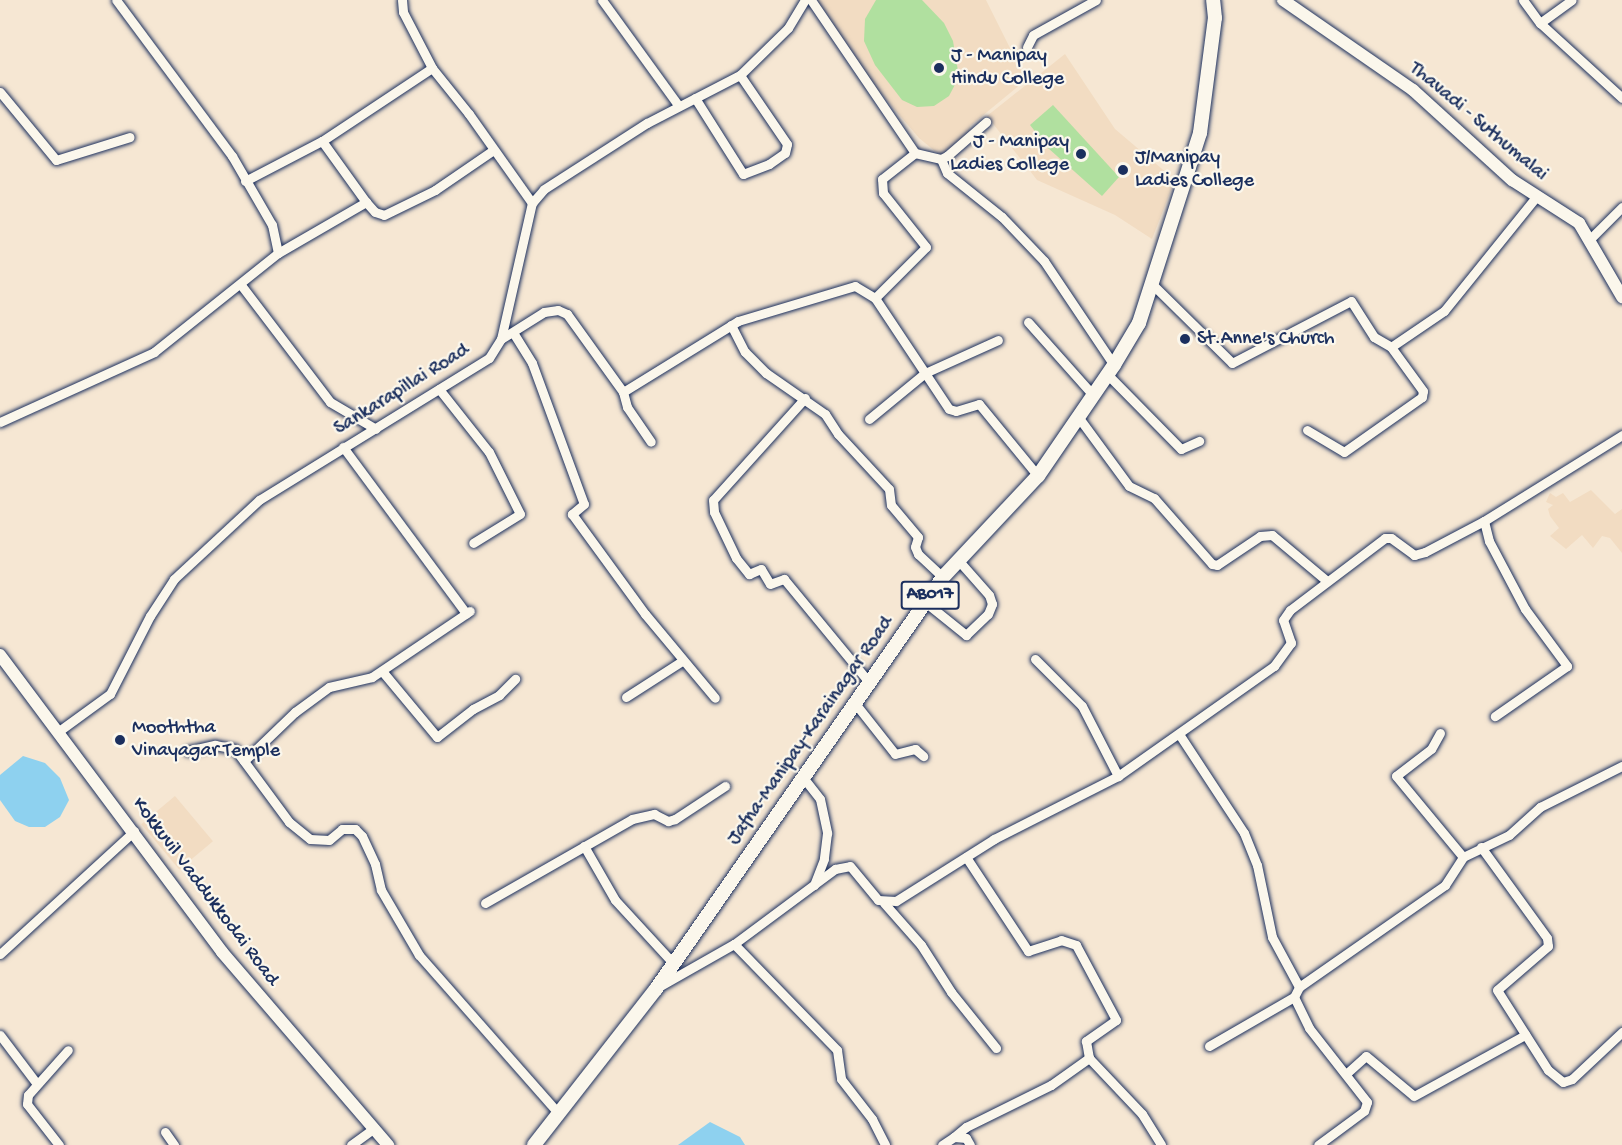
<!DOCTYPE html>
<style>
body{margin:0}
#map{position:relative;width:1622px;height:1145px;overflow:hidden;background:#f6e7d3;font-family:"Gochi Hand",sans-serif}
div>[style]{position:absolute}
[style*='--x']{left:calc(var(--x)*1px);top:calc(var(--y)*1px);width:calc(var(--w)*1px);rotate:calc(var(--a)*1deg)}
.built>*{inset:0;background:#f2dcc2;transform-origin:0 0}
.green>*{inset:0;background:#b0e09f}
.water>*{inset:0;background:#8ed1ef}
.roads{filter:drop-shadow(0 0 2px #1b2f5e) drop-shadow(0 0 2px #1b2f5e)}
.minor>*{height:9px;margin:-4.5px;padding:0 4.5px;transform-origin:4.5px;border-radius:4.5px;background:#fbf7ec}
.secondary>*{height:12px;margin:-6px;padding:0 6px;transform-origin:6px;border-radius:6px;background:#fbf7ec}
.primary>*{height:14px;margin:-7px;padding:0 7px;transform-origin:7px;border-radius:7px;background:#fbf7ec}
.dots>*{width:16px;height:16px;translate:-50% -50%;box-sizing:border-box;border:3px solid #fbf7ec;border-radius:50%}
span{translate:-50% -50%;white-space:nowrap;text-align:center;line-height:1.15;-webkit-text-stroke:4.5px #fbf7ec;paint-order:stroke}
.shield-label span{padding:2px 4px;background:#fbf7ec;border:2px solid;border-radius:4px;-webkit-text-stroke-width:0}
.shield-label{font-size:18px;color:#1b2f5e;font-weight:700}
.poi-label{font-size:20px;color:#1b2f5e}
.left{translate:0 -50%;text-align:left}
.right{translate:-100% -50%;text-align:right}
.street-label{font-size:20px;color:#1b2f5e}
</style>
<div id="map">
<div class="built">
<div style="clip-path:polygon(817px 0,986px 0,1026px 80px,970px 126px,969px 135px,942px 157px,919px 138px,848px 55px,847px 45px)"></div>
<div style="clip-path:polygon(1065px 54px,1115px 129px,1175px 180px,1152px 239px,1115px 215px,1037px 180px,987px 116px)"></div>
<div style="clip-path:polygon(1591px 490px,1615px 514px,1622px 509px,1622px 553px,1610px 538px,1602px 536px,1593px 548px,1582px 535px,1566px 549px,1550px 536px,1559px 528px,1550px 516px,1548px 509px,1553px 505px,1546px 502px,1550px 493px,1556px 497px,1563px 493px,1570px 502px)"></div>
<div style="left:175px;top:796px;width:59px;height:44px;rotate:50deg"></div>
</div>
<div class="green">
<div style="clip-path:polygon(876px 0,922px 0,944px 23px,953px 41px,959px 77px,949px 96px,934px 106px,917px 107px,902px 100px,875px 65px,864px 41px,865px 19px)"></div>
<div style="clip-path:polygon(1053px 105px,1119px 177px,1102px 196px,1048px 148px,1030px 125px)"></div>
</div>
<div class="water">
<div style="clip-path:polygon(23px 756px,45px 763px,60px 778px,69px 800px,60px 817px,45px 827px,29px 827px,15px 821px,0 800px,0 775px)"></div>
<div style="clip-path:polygon(710px 1122px,740px 1137px,745px 1145px,678px 1145px)"></div>
</div>
<div class="roads">
<div class="minor">
<div style="--x:402;--y:0;--w:12;--a:85"></div>
<div style="--x:403;--y:12;--w:63;--a:62.6"></div>
<div style="--x:432;--y:68;--w:59;--a:51.2"></div>
<div style="--x:469;--y:114;--w:109;--a:54.7"></div>
<div style="--x:602;--y:0;--w:130;--a:54.1"></div>
<div style="--x:811;--y:0;--w:185;--a:55.8"></div>
<div style="--x:1523;--y:0;--w:29;--a:54"></div>
<div style="--x:1540;--y:23;--w:111;--a:42.4"></div>
<div style="--x:1540;--y:23;--w:39;--a:-36"></div>
<div style="--x:1027;--y:47;--w:13;--a:-63"></div>
<div style="--x:1033;--y:35;--w:72;--a:-29.1"></div>
<div style="--x:0;--y:92;--w:88;--a:50.5"></div>
<div style="--x:56;--y:160;--w:77;--a:-17.3"></div>
<div style="--x:695;--y:98;--w:90;--a:57.7"></div>
<div style="--x:743;--y:174;--w:28;--a:-21"></div>
<div style="--x:769;--y:164;--w:19;--a:-35"></div>
<div style="--x:785;--y:153;--w:9;--a:-77"></div>
<div style="--x:787;--y:144;--w:83;--a:-124.3"></div>
<div style="--x:322;--y:141;--w:75;--a:54.2"></div>
<div style="--x:366;--y:202;--w:13;--a:48"></div>
<div style="--x:375;--y:212;--w:9;--a:18"></div>
<div style="--x:384;--y:215;--w:57;--a:-26.1"></div>
<div style="--x:435;--y:190;--w:69;--a:-34.4"></div>
<div style="--x:941;--y:159;--w:15;--a:67"></div>
<div style="--x:947;--y:173;--w:70;--a:38.7"></div>
<div style="--x:1002;--y:217;--w:61;--a:46.3"></div>
<div style="--x:1044;--y:261;--w:125;--a:56.1"></div>
<div style="--x:245;--y:181;--w:87;--a:-27.5"></div>
<div style="--x:322;--y:141;--w:132;--a:-33.6"></div>
<div style="--x:1591;--y:238;--w:44;--a:-45"></div>
<div style="--x:278;--y:253;--w:102;--a:-30.1"></div>
<div style="--x:1150;--y:282;--w:115;--a:44.6"></div>
<div style="--x:1232;--y:363;--w:134;--a:-27.5"></div>
<div style="--x:1351;--y:301;--w:43;--a:57.4"></div>
<div style="--x:1374;--y:337;--w:20;--a:30"></div>
<div style="--x:1391;--y:347;--w:64;--a:-34.2"></div>
<div style="--x:1444;--y:311;--w:146;--a:-51.1"></div>
<div style="--x:241;--y:285;--w:147;--a:52.7"></div>
<div style="--x:330;--y:402;--w:53;--a:30.4"></div>
<div style="--x:875;--y:298;--w:72;--a:-45"></div>
<div style="--x:926;--y:247;--w:69;--a:-128.5"></div>
<div style="--x:883;--y:193;--w:14;--a:-94"></div>
<div style="--x:882;--y:179;--w:42;--a:-38.2"></div>
<div style="--x:915;--y:153;--w:27;--a:13"></div>
<div style="--x:941;--y:159;--w:7;--a:-27"></div>
<div style="--x:947;--y:156;--w:52;--a:-41.1"></div>
<div style="--x:1028;--y:322;--w:99;--a:48.3"></div>
<div style="--x:731;--y:325;--w:30;--a:63"></div>
<div style="--x:745;--y:352;--w:30;--a:45"></div>
<div style="--x:766;--y:373;--w:72;--a:34.8"></div>
<div style="--x:825;--y:414;--w:24;--a:57"></div>
<div style="--x:838;--y:434;--w:75;--a:47.2"></div>
<div style="--x:889;--y:489;--w:16;--a:83"></div>
<div style="--x:891;--y:505;--w:42;--a:49.8"></div>
<div style="--x:918;--y:537;--w:10;--a:107"></div>
<div style="--x:915;--y:547;--w:8;--a:67"></div>
<div style="--x:918;--y:554;--w:34;--a:43"></div>
<div style="--x:514;--y:334;--w:34;--a:58"></div>
<div style="--x:532;--y:363;--w:150;--a:69.8"></div>
<div style="--x:584;--y:504;--w:16;--a:140"></div>
<div style="--x:572;--y:514;--w:124;--a:53.9"></div>
<div style="--x:645;--y:614;--w:109;--a:50.2"></div>
<div style="--x:501;--y:339;--w:51;--a:-32.1"></div>
<div style="--x:544;--y:312;--w:14;--a:-8"></div>
<div style="--x:558;--y:310;--w:10;--a:24"></div>
<div style="--x:567;--y:314;--w:96;--a:54.3"></div>
<div style="--x:623;--y:392;--w:135;--a:-31.7"></div>
<div style="--x:738;--y:321;--w:122;--a:-16.7"></div>
<div style="--x:855;--y:286;--w:23;--a:31"></div>
<div style="--x:875;--y:298;--w:133;--a:56.3"></div>
<div style="--x:949;--y:409;--w:7;--a:16"></div>
<div style="--x:956;--y:411;--w:24;--a:-17"></div>
<div style="--x:979;--y:404;--w:93;--a:50.7"></div>
<div style="--x:1108;--y:375;--w:104;--a:45.4"></div>
<div style="--x:1181;--y:449;--w:20;--a:-24"></div>
<div style="--x:439;--y:389;--w:80;--a:51.6"></div>
<div style="--x:489;--y:452;--w:69;--a:63.4"></div>
<div style="--x:520;--y:514;--w:55;--a:148.3"></div>
<div style="--x:623;--y:392;--w:16;--a:75"></div>
<div style="--x:627;--y:407;--w:42;--a:55.6"></div>
<div style="--x:805;--y:398;--w:137;--a:132"></div>
<div style="--x:713;--y:500;--w:12;--a:85"></div>
<div style="--x:714;--y:512;--w:51;--a:64.4"></div>
<div style="--x:736;--y:558;--w:21;--a:51"></div>
<div style="--x:749;--y:574;--w:13;--a:-23"></div>
<div style="--x:761;--y:569;--w:17;--a:59"></div>
<div style="--x:770;--y:584;--w:15;--a:-20"></div>
<div style="--x:784;--y:579;--w:132;--a:50.5"></div>
<div style="--x:1079;--y:418;--w:84;--a:53.7"></div>
<div style="--x:1129;--y:486;--w:28;--a:26"></div>
<div style="--x:1154;--y:498;--w:88;--a:48.7"></div>
<div style="--x:1212;--y:564;--w:5;--a:11"></div>
<div style="--x:1217;--y:565;--w:52;--a:-34"></div>
<div style="--x:1260;--y:536;--w:12;--a:-5"></div>
<div style="--x:1272;--y:535;--w:72;--a:39.9"></div>
<div style="--x:869;--y:419;--w:72;--a:-39.4"></div>
<div style="--x:925;--y:373;--w:80;--a:-24.3"></div>
<div style="--x:0;--y:422;--w:169;--a:-24.4"></div>
<div style="--x:154;--y:352;--w:159;--a:-38.6"></div>
<div style="--x:278;--y:253;--w:29;--a:-102"></div>
<div style="--x:272;--y:225;--w:80;--a:-120.1"></div>
<div style="--x:232;--y:156;--w:194;--a:-126.6"></div>
<div style="--x:1307;--y:430;--w:43;--a:30.7"></div>
<div style="--x:1344;--y:452;--w:95;--a:-35.2"></div>
<div style="--x:1422;--y:397;--w:6;--a:-81"></div>
<div style="--x:1423;--y:391;--w:54;--a:-126"></div>
<div style="--x:343;--y:447;--w:207;--a:53.5"></div>
<div style="--x:1484;--y:521;--w:21;--a:76"></div>
<div style="--x:1489;--y:541;--w:77;--a:62.1"></div>
<div style="--x:1525;--y:609;--w:71;--a:53.6"></div>
<div style="--x:1567;--y:666;--w:88;--a:145.2"></div>
<div style="--x:925;--y:602;--w:53;--a:38.8"></div>
<div style="--x:966;--y:635;--w:30;--a:-44"></div>
<div style="--x:988;--y:614;--w:11;--a:-68"></div>
<div style="--x:992;--y:604;--w:9;--a:-108"></div>
<div style="--x:989;--y:595;--w:47;--a:-131.5"></div>
<div style="--x:1035;--y:659;--w:66;--a:45"></div>
<div style="--x:1082;--y:706;--w:79;--a:62.8"></div>
<div style="--x:382;--y:671;--w:86;--a:50.2"></div>
<div style="--x:437;--y:737;--w:46;--a:-37.9"></div>
<div style="--x:473;--y:709;--w:30;--a:-28"></div>
<div style="--x:499;--y:695;--w:23;--a:-45"></div>
<div style="--x:626;--y:697;--w:67;--a:-32.7"></div>
<div style="--x:854;--y:702;--w:66;--a:51.7"></div>
<div style="--x:895;--y:754;--w:21;--a:-14"></div>
<div style="--x:915;--y:749;--w:11;--a:41"></div>
<div style="--x:59;--y:731;--w:63;--a:-36"></div>
<div style="--x:110;--y:694;--w:88;--a:-62.9"></div>
<div style="--x:150;--y:616;--w:44;--a:-57"></div>
<div style="--x:174;--y:579;--w:116;--a:-42.9"></div>
<div style="--x:259;--y:500;--w:270;--a:-31.7"></div>
<div style="--x:489;--y:358;--w:22;--a:-58"></div>
<div style="--x:501;--y:339;--w:139;--a:-77.2"></div>
<div style="--x:532;--y:203;--w:18;--a:-49"></div>
<div style="--x:544;--y:189;--w:122;--a:-32.7"></div>
<div style="--x:647;--y:123;--w:105;--a:-27.3"></div>
<div style="--x:740;--y:75;--w:67;--a:-44.4"></div>
<div style="--x:788;--y:28;--w:33;--a:-59"></div>
<div style="--x:1440;--y:733;--w:18;--a:119"></div>
<div style="--x:1431;--y:749;--w:44;--a:142.4"></div>
<div style="--x:1396;--y:776;--w:105;--a:50.4"></div>
<div style="--x:1179;--y:734;--w:118;--a:56.7"></div>
<div style="--x:1244;--y:833;--w:35;--a:68"></div>
<div style="--x:1257;--y:865;--w:74;--a:78.2"></div>
<div style="--x:1272;--y:937;--w:57;--a:61.6"></div>
<div style="--x:188;--y:751;--w:28;--a:-13"></div>
<div style="--x:215;--y:745;--w:20;--a:11"></div>
<div style="--x:235;--y:749;--w:91;--a:53.5"></div>
<div style="--x:289;--y:822;--w:27;--a:39"></div>
<div style="--x:310;--y:839;--w:19;--a:3"></div>
<div style="--x:329;--y:840;--w:17;--a:-40"></div>
<div style="--x:342;--y:829;--w:13;--a:0"></div>
<div style="--x:355;--y:829;--w:10;--a:45"></div>
<div style="--x:362;--y:836;--w:31;--a:65"></div>
<div style="--x:375;--y:864;--w:27;--a:77"></div>
<div style="--x:381;--y:890;--w:75;--a:59.7"></div>
<div style="--x:419;--y:955;--w:212;--a:48.6"></div>
<div style="--x:244;--y:761;--w:71;--a:-43.9"></div>
<div style="--x:295;--y:712;--w:42;--a:-36.3"></div>
<div style="--x:329;--y:687;--w:44;--a:-13.1"></div>
<div style="--x:372;--y:677;--w:118;--a:-34"></div>
<div style="--x:802;--y:776;--w:29;--a:52"></div>
<div style="--x:820;--y:799;--w:35;--a:78"></div>
<div style="--x:827;--y:833;--w:26;--a:97"></div>
<div style="--x:824;--y:859;--w:28;--a:111"></div>
<div style="--x:584;--y:846;--w:62;--a:60.1"></div>
<div style="--x:615;--y:900;--w:86;--a:47.4"></div>
<div style="--x:1481;--y:847;--w:112;--a:54"></div>
<div style="--x:1547;--y:938;--w:8;--a:83"></div>
<div style="--x:1548;--y:946;--w:67;--a:139.2"></div>
<div style="--x:1497;--y:990;--w:95;--a:57.5"></div>
<div style="--x:1548;--y:1070;--w:19;--a:39"></div>
<div style="--x:1563;--y:1082;--w:9;--a:-18"></div>
<div style="--x:1572;--y:1079;--w:69;--a:-43.2"></div>
<div style="--x:966;--y:857;--w:113;--a:56.6"></div>
<div style="--x:1028;--y:951;--w:35;--a:-18"></div>
<div style="--x:1061;--y:940;--w:16;--a:18"></div>
<div style="--x:1076;--y:945;--w:85;--a:61.9"></div>
<div style="--x:1116;--y:1020;--w:37;--a:145"></div>
<div style="--x:1086;--y:1041;--w:17;--a:80"></div>
<div style="--x:1089;--y:1058;--w:77;--a:46.6"></div>
<div style="--x:1142;--y:1114;--w:36;--a:58"></div>
<div style="--x:485;--y:903;--w:169;--a:-29.7"></div>
<div style="--x:632;--y:819;--w:23;--a:-13"></div>
<div style="--x:654;--y:814;--w:16;--a:27"></div>
<div style="--x:668;--y:821;--w:7;--a:-16"></div>
<div style="--x:675;--y:819;--w:60;--a:-33.4"></div>
<div style="--x:884;--y:903;--w:56;--a:48.6"></div>
<div style="--x:921;--y:945;--w:56;--a:57.4"></div>
<div style="--x:951;--y:992;--w:72;--a:51.2"></div>
<div style="--x:734;--y:944;--w:148;--a:45.8"></div>
<div style="--x:837;--y:1050;--w:29;--a:82"></div>
<div style="--x:841;--y:1079;--w:51;--a:52.2"></div>
<div style="--x:872;--y:1119;--w:29;--a:63"></div>
<div style="--x:0;--y:954;--w:182;--a:-42.5"></div>
<div style="--x:660;--y:986;--w:85;--a:-29.6"></div>
<div style="--x:734;--y:944;--w:126;--a:-36.6"></div>
<div style="--x:835;--y:869;--w:15;--a:-11"></div>
<div style="--x:850;--y:866;--w:44;--a:50.5"></div>
<div style="--x:878;--y:900;--w:18;--a:3"></div>
<div style="--x:896;--y:901;--w:116;--a:-32.3"></div>
<div style="--x:994;--y:839;--w:139;--a:-26.9"></div>
<div style="--x:1118;--y:776;--w:191;--a:-35.2"></div>
<div style="--x:1274;--y:666;--w:29;--a:-54"></div>
<div style="--x:1291;--y:643;--w:24;--a:-109"></div>
<div style="--x:1283;--y:620;--w:12;--a:-55"></div>
<div style="--x:1290;--y:610;--w:119;--a:-37.2"></div>
<div style="--x:1385;--y:538;--w:6;--a:0"></div>
<div style="--x:1391;--y:538;--w:29;--a:36"></div>
<div style="--x:1414;--y:555;--w:11;--a:-15"></div>
<div style="--x:1425;--y:552;--w:67;--a:-27.7"></div>
<div style="--x:1484;--y:521;--w:163;--a:-31.9"></div>
<div style="--x:1294;--y:997;--w:34;--a:64"></div>
<div style="--x:1309;--y:1028;--w:94;--a:51.9"></div>
<div style="--x:1367;--y:1102;--w:9;--a:108"></div>
<div style="--x:1364;--y:1111;--w:57;--a:143.5"></div>
<div style="--x:0;--y:1035;--w:61;--a:52.9"></div>
<div style="--x:1209;--y:1046;--w:98;--a:-30"></div>
<div style="--x:1294;--y:997;--w:11;--a:-63"></div>
<div style="--x:1299;--y:987;--w:178;--a:-34.9"></div>
<div style="--x:1445;--y:885;--w:33;--a:-57"></div>
<div style="--x:1463;--y:857;--w:51;--a:-25.6"></div>
<div style="--x:1509;--y:835;--w:42;--a:-42.1"></div>
<div style="--x:1540;--y:807;--w:92;--a:-26.6"></div>
<div style="--x:1347;--y:1073;--w:25;--a:-42"></div>
<div style="--x:1366;--y:1056;--w:62;--a:39.8"></div>
<div style="--x:1414;--y:1096;--w:127;--a:-28.8"></div>
<div style="--x:165;--y:1132;--w:16;--a:55"></div>
<div style="--x:954;--y:1137;--w:16;--a:-40"></div>
<div style="--x:966;--y:1127;--w:95;--a:-26.3"></div>
<div style="--x:1051;--y:1085;--w:47;--a:-35.4"></div>
<div style="--x:59;--y:1145;--w:52;--a:-128"></div>
<div style="--x:27;--y:1104;--w:9;--a:-84"></div>
<div style="--x:28;--y:1095;--w:60;--a:-48.4"></div>
<div style="--x:351;--y:1145;--w:29;--a:-36"></div>
<div style="--x:942;--y:1145;--w:14;--a:-34"></div>
<div style="--x:954;--y:1137;--w:12;--a:5"></div>
<div style="--x:966;--y:1138;--w:8;--a:60"></div>
</div>
<div class="secondary">
<div style="--x:1283;--y:0;--w:158;--a:34.7"></div>
<div style="--x:1413;--y:90;--w:134;--a:42.3"></div>
<div style="--x:1512;--y:180;--w:80;--a:32.7"></div>
<div style="--x:1579;--y:223;--w:86;--a:59.8"></div>
<div style="--x:0;--y:655;--w:371;--a:53.2"></div>
<div style="--x:222;--y:952;--w:255;--a:49.3"></div>
</div>
<div class="primary">
<div style="--x:534;--y:1145;--w:198;--a:-52"></div>
<div style="--x:656;--y:989;--w:502;--a:-55.14"></div>
<div style="--x:943;--y:577;--w:139;--a:-46.8"></div>
<div style="--x:1038;--y:476;--w:135;--a:-55.6"></div>
<div style="--x:1114;--y:365;--w:49;--a:-59.2"></div>
<div style="--x:1139;--y:323;--w:200;--a:-72.2"></div>
<div style="--x:1200;--y:133;--w:116;--a:-82.6"></div>
<div style="--x:1215;--y:18;--w:18;--a:-96"></div>
</div>
</div>
<div class="dots">
<div style="left:939px;top:68px;background:#1b2f5e"></div>
<div style="left:1081px;top:154px;background:#1b2f5e"></div>
<div style="left:1123px;top:170px;background:#1b2f5e"></div>
<div style="left:1185px;top:339px;background:#1b2f5e"></div>
<div style="left:120px;top:740px;background:#1b2f5e"></div>
</div>
<div class="shield-label">
<span style="left:930px;top:595px">AB017</span>
</div>
<div class="poi-label">
<span class="left" style="left:951px;top:68px">J - Manipay<br>Hindu College</span>
<span class="right" style="left:1069px;top:154px">J - Manipay<br>Ladies College</span>
<span class="left" style="left:1135px;top:170px">J/Manipay<br>Ladies College</span>
<span class="left" style="left:1197px;top:339px">St.Anne's Church</span>
<span class="left" style="left:132px;top:740px">Mooththa<br>Vinayagar Temple</span>
</div>
<div class="street-label">
<span style="left:1478px;top:122px;rotate:40deg">Thavadi - Suthumalai</span>
<span style="left:402px;top:390px;rotate:-32deg">Sankarapillai Road</span>
<span style="left:811px;top:731px;rotate:-55deg">Jafna-Manipay-Karainagar Road</span>
<span style="left:205px;top:892px;rotate:53deg">Kokkuvil Vaddukkodai Road</span>
</div>
</div>
